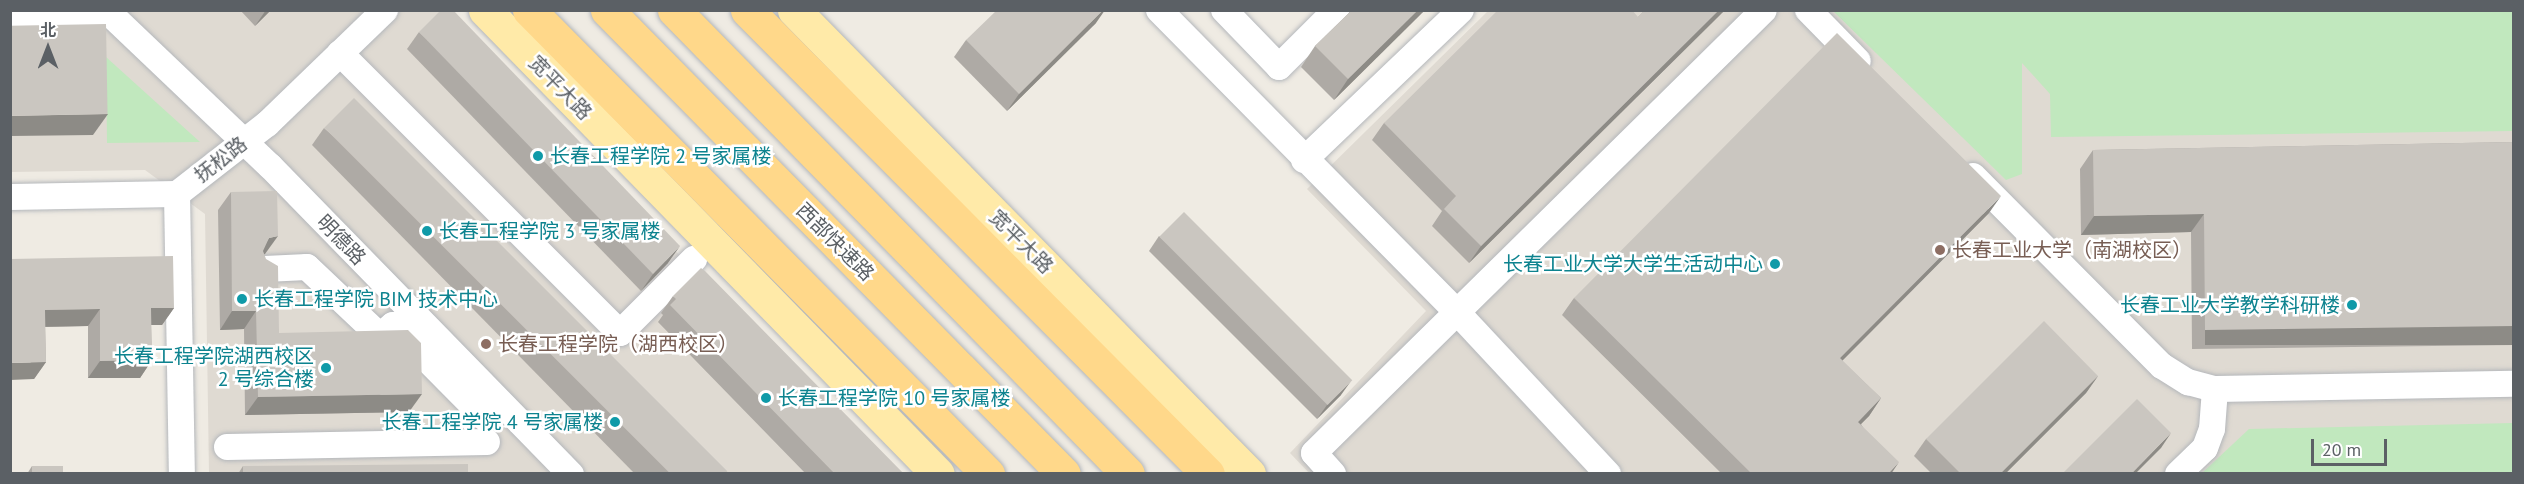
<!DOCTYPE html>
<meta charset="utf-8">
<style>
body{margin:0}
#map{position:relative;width:2524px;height:484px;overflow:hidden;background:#efebe3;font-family:"PT Sans","Noto Sans SC",sans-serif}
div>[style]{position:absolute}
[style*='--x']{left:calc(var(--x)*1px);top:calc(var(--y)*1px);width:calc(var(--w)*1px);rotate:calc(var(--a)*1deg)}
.education>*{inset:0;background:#dfdad2}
.green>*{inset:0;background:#c1e8be}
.roads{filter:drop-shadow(0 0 2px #b4b7bb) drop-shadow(0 0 2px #b4b7bb)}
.minor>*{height:26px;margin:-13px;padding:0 13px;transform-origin:13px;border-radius:13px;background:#fff}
.major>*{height:33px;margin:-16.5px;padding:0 16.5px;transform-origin:16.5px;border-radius:16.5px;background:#ffeaa8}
.highway>*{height:33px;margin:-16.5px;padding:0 16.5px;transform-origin:16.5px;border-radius:16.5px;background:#ffd88a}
.wall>*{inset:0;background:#aeaaa5}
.shaded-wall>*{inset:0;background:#8d8b86;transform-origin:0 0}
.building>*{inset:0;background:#cac6c0;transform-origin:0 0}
.dots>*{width:16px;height:16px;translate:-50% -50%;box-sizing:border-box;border:3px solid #fff;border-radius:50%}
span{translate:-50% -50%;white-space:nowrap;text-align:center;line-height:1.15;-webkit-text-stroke:5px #fff;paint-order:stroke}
.street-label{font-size:20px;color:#5b6065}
.culture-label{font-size:20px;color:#0d838f}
.left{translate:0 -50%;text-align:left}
.right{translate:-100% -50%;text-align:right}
.education-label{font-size:20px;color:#785e54}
.frame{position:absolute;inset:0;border:12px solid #5b6065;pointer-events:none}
.north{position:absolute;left:18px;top:18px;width:60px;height:60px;-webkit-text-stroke:4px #fff;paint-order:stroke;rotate:0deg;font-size:16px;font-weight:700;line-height:24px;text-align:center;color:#5b6065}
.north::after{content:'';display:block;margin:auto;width:21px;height:27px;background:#5b6065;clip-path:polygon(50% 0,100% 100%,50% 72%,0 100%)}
.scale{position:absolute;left:2311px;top:439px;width:76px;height:27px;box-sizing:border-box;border:3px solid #5b6065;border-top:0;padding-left:8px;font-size:18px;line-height:21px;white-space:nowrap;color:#5b6065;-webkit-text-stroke:4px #fff;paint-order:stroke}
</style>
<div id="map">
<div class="education">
<div style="clip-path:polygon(10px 11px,444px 11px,890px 473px,209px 473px,205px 214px,145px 170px,11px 172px)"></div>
<div style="clip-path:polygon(1488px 11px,2513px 11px,2513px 473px,1310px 474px,1290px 453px,1426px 311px,1307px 189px)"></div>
</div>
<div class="green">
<div style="clip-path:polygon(1833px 11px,2513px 11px,2513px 131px,2051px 137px,2050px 94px,2022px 63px,2022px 174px,2006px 180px)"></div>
<div style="clip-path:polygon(106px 57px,200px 142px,107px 143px)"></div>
<div style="clip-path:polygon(2513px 423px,2513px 473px,2202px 473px,2249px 429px)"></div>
</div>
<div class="roads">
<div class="minor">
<div style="--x:106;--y:10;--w:226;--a:43.6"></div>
<div style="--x:270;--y:166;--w:431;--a:45.7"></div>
<div style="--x:1159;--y:10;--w:423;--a:45.4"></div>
<div style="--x:1456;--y:311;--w:223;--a:47"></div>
<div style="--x:1224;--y:10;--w:79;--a:46"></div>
<div style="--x:1279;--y:67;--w:81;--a:-45"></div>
<div style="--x:1808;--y:10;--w:71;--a:45.6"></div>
<div style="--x:10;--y:14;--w:98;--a:-1.2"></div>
<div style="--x:340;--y:53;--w:396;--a:45"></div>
<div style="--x:620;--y:333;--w:105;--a:-45"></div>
<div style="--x:1304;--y:160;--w:217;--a:-43.7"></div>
<div style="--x:1973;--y:176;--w:268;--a:45.2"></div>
<div style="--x:2162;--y:366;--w:31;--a:32"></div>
<div style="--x:2188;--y:382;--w:28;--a:15"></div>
<div style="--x:2215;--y:389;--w:299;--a:-1"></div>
<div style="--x:177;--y:194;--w:280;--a:89"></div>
<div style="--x:10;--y:197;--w:167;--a:-1"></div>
<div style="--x:177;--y:194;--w:114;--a:-37.9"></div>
<div style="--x:267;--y:124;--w:164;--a:-44"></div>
<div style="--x:265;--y:269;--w:42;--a:-2.7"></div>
<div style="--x:307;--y:267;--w:100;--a:43.4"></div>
<div style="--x:380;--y:336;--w:17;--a:-40"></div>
<div style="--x:393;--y:325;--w:132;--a:45.3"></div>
<div style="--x:227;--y:447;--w:260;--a:-1.1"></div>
<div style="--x:1333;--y:474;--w:28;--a:-132"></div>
<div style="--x:1314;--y:453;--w:631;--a:-44.55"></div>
<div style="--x:2178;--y:474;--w:37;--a:-44"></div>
<div style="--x:2205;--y:448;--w:20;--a:-70"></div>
<div style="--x:2212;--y:429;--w:40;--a:-85.7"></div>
</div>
<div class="major">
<div style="--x:485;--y:10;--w:648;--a:45.69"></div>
<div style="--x:794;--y:10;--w:650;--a:45.56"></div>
</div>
<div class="highway">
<div style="--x:529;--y:10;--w:653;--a:45.31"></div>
<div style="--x:607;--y:10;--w:651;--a:45.44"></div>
<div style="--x:674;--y:10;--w:649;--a:45.62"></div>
<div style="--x:747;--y:10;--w:654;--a:45.19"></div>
</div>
</div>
<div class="wall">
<div style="clip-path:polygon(240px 10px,271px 10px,255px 26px)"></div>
<div style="clip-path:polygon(1352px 10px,1425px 10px,1334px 100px,1301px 67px,1315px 46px)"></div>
<div style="clip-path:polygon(1645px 10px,1725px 10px,1469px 263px,1432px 226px,1442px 211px,1372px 140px,1384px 123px,1638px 17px)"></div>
<div style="clip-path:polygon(1096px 23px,1007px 111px,954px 57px,966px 40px)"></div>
<div style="clip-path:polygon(419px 32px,668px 263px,641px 291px,407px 49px)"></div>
<div style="clip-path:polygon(324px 128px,724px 474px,635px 474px,312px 145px)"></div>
<div style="clip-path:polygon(2514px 142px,2514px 345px,2192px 349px,2191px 232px,2081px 235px,2080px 169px,2093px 150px)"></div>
<div style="clip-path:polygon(231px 192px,265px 254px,264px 254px,279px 333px,409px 412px,245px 415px,244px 329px,220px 330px,218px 210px)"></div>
<div style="clip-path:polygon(1989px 213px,1842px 361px,1881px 398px,1869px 416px,1861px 424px,1891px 474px,1722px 474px,1562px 315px,1574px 298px)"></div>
<div style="clip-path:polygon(1159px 236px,1341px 395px,1317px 419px,1149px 251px)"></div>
<div style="clip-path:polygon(10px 259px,174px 308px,162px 325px,151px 325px,152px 360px,140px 378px,88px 378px,88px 326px,45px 327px,46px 362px,34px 379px)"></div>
<div style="clip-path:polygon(673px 296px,904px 474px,806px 474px,658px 322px,663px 315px,661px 313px)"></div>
<div style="clip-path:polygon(2098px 376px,2086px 393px,2005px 474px,1932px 474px,1914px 456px,1926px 439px)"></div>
<div style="clip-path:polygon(32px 466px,63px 474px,27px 474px)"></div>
<div style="clip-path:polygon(243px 466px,468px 474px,238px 474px)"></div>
</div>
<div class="shaded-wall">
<div style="clip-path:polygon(266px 10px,271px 10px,255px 26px)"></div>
<div style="clip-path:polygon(1103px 10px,1105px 10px,1096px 23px,1007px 111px,1019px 94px)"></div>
<div style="clip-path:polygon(1418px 10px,1425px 10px,1334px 100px,1348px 79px)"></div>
<div style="clip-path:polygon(1719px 10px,1725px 10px,1469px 263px,1481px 246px)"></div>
<div style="clip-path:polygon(108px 114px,93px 135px,10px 136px,10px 116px)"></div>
<div style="clip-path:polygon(2001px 196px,1989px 213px,1828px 375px,1840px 358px)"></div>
<div style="clip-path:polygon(2204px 214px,2191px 232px,2081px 235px,2094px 216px)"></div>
<div style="clip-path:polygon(278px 236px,265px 254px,256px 257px,269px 238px)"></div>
<div style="clip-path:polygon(680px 246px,668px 263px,641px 291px,653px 274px)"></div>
<div style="clip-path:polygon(151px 308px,174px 308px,162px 325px,139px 325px)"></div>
<div style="clip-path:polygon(100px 309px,88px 326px,33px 327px,45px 310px)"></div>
<div style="clip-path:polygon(232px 311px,256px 311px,244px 329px,220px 330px)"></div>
<div style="left:2514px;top:326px;width:19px;height:309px;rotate:90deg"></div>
<div style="clip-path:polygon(152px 360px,140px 378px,88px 378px,100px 361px)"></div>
<div style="clip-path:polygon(46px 362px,34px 379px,10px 380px,10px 363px)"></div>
<div style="clip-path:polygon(2098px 376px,2086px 393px,2005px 474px,2000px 474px)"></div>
<div style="clip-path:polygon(1351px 381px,1341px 395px,1317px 419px,1327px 405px)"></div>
<div style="clip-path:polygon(422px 394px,409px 412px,245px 415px,258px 397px)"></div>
<div style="clip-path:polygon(1881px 398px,1869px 416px,1846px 439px,1858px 422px)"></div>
<div style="clip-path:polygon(2171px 433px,2161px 448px,2135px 474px,2131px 474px)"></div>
<div style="clip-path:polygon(1899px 462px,1891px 474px,1888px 474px)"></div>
</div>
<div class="building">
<div style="clip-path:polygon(441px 10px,453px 10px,680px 246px,653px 274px,419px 32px)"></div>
<div style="clip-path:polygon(997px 10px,1103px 10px,1019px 94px,966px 40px)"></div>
<div style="clip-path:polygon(1352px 10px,1418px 10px,1348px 79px,1315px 46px)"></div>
<div style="clip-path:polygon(1498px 10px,1632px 10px,1638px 17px,1645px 10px,1719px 10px,1481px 246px,1444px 209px,1456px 196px,1384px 123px)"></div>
<div style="left:106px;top:24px;width:90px;height:96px;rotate:89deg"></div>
<div style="clip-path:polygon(1837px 33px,2001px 196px,1840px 358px,1881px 398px,1858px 422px,1899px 462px,1888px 474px,1752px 474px,1574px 298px)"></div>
<div style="left:354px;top:98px;width:528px;height:42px;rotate:45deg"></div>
<div style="clip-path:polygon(2514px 142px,2514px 326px,2205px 330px,2204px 214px,2094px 216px,2093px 150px)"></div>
<div style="clip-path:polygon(277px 191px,278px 236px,269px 238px,263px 251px,266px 259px,278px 266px,279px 333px,408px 330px,421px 343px,422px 394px,258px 397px,256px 311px,232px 311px,231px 192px)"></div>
<div style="left:1184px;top:212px;width:238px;height:35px;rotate:45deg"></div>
<div style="clip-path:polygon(173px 256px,174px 308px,151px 308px,152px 360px,100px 361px,100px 309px,45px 310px,46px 362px,10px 363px,10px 259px)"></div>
<div style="clip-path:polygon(701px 268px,705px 271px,904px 474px,835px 474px,670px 305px,676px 299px,673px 296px)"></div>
<div style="clip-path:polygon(2044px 321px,2098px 376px,2000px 474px,1961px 474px,1926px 439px)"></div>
<div style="clip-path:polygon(2137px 399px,2171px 433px,2131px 474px,2062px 474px)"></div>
<div style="clip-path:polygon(468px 464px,468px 474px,243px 474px,243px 466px)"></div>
<div style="left:32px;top:466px;width:31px;height:8px"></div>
</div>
<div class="dots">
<div style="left:538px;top:156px;background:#0f9aa8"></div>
<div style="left:427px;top:231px;background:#0f9aa8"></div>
<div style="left:1940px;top:250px;background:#8d6e63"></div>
<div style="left:1775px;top:264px;background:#0f9aa8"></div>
<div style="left:242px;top:299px;background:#0f9aa8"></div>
<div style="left:2352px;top:305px;background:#0f9aa8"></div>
<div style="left:486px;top:344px;background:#8d6e63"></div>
<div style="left:326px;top:368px;background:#0f9aa8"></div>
<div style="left:766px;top:398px;background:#0f9aa8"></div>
<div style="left:615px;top:422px;background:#0f9aa8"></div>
</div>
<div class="street-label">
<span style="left:560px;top:88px;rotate:46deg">宽平大路</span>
<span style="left:221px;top:160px;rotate:-38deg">抚松路</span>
<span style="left:341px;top:240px;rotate:46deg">明德路</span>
<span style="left:835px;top:242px;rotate:45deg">西部快速路</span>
<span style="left:1021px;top:242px;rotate:45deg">宽平大路</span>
</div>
<div class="culture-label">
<span class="left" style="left:550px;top:156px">长春工程学院 2 号家属楼</span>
<span class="left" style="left:439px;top:231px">长春工程学院 3 号家属楼</span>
<span class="right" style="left:1763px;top:264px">长春工业大学大学生活动中心</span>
<span class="left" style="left:254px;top:299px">长春工程学院 BIM 技术中心</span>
<span class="right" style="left:2340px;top:305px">长春工业大学教学科研楼</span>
<span class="right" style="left:314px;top:368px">长春工程学院湖西校区<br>2 号综合楼</span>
<span class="left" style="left:778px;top:398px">长春工程学院 10 号家属楼</span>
<span class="right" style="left:603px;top:422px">长春工程学院 4 号家属楼</span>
</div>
<div class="education-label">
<span class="left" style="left:1952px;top:250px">长春工业大学（南湖校区）</span>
<span class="left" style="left:498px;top:344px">长春工程学院（湖西校区）</span>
</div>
<div class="frame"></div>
<div class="north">北</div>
<div class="scale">20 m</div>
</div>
